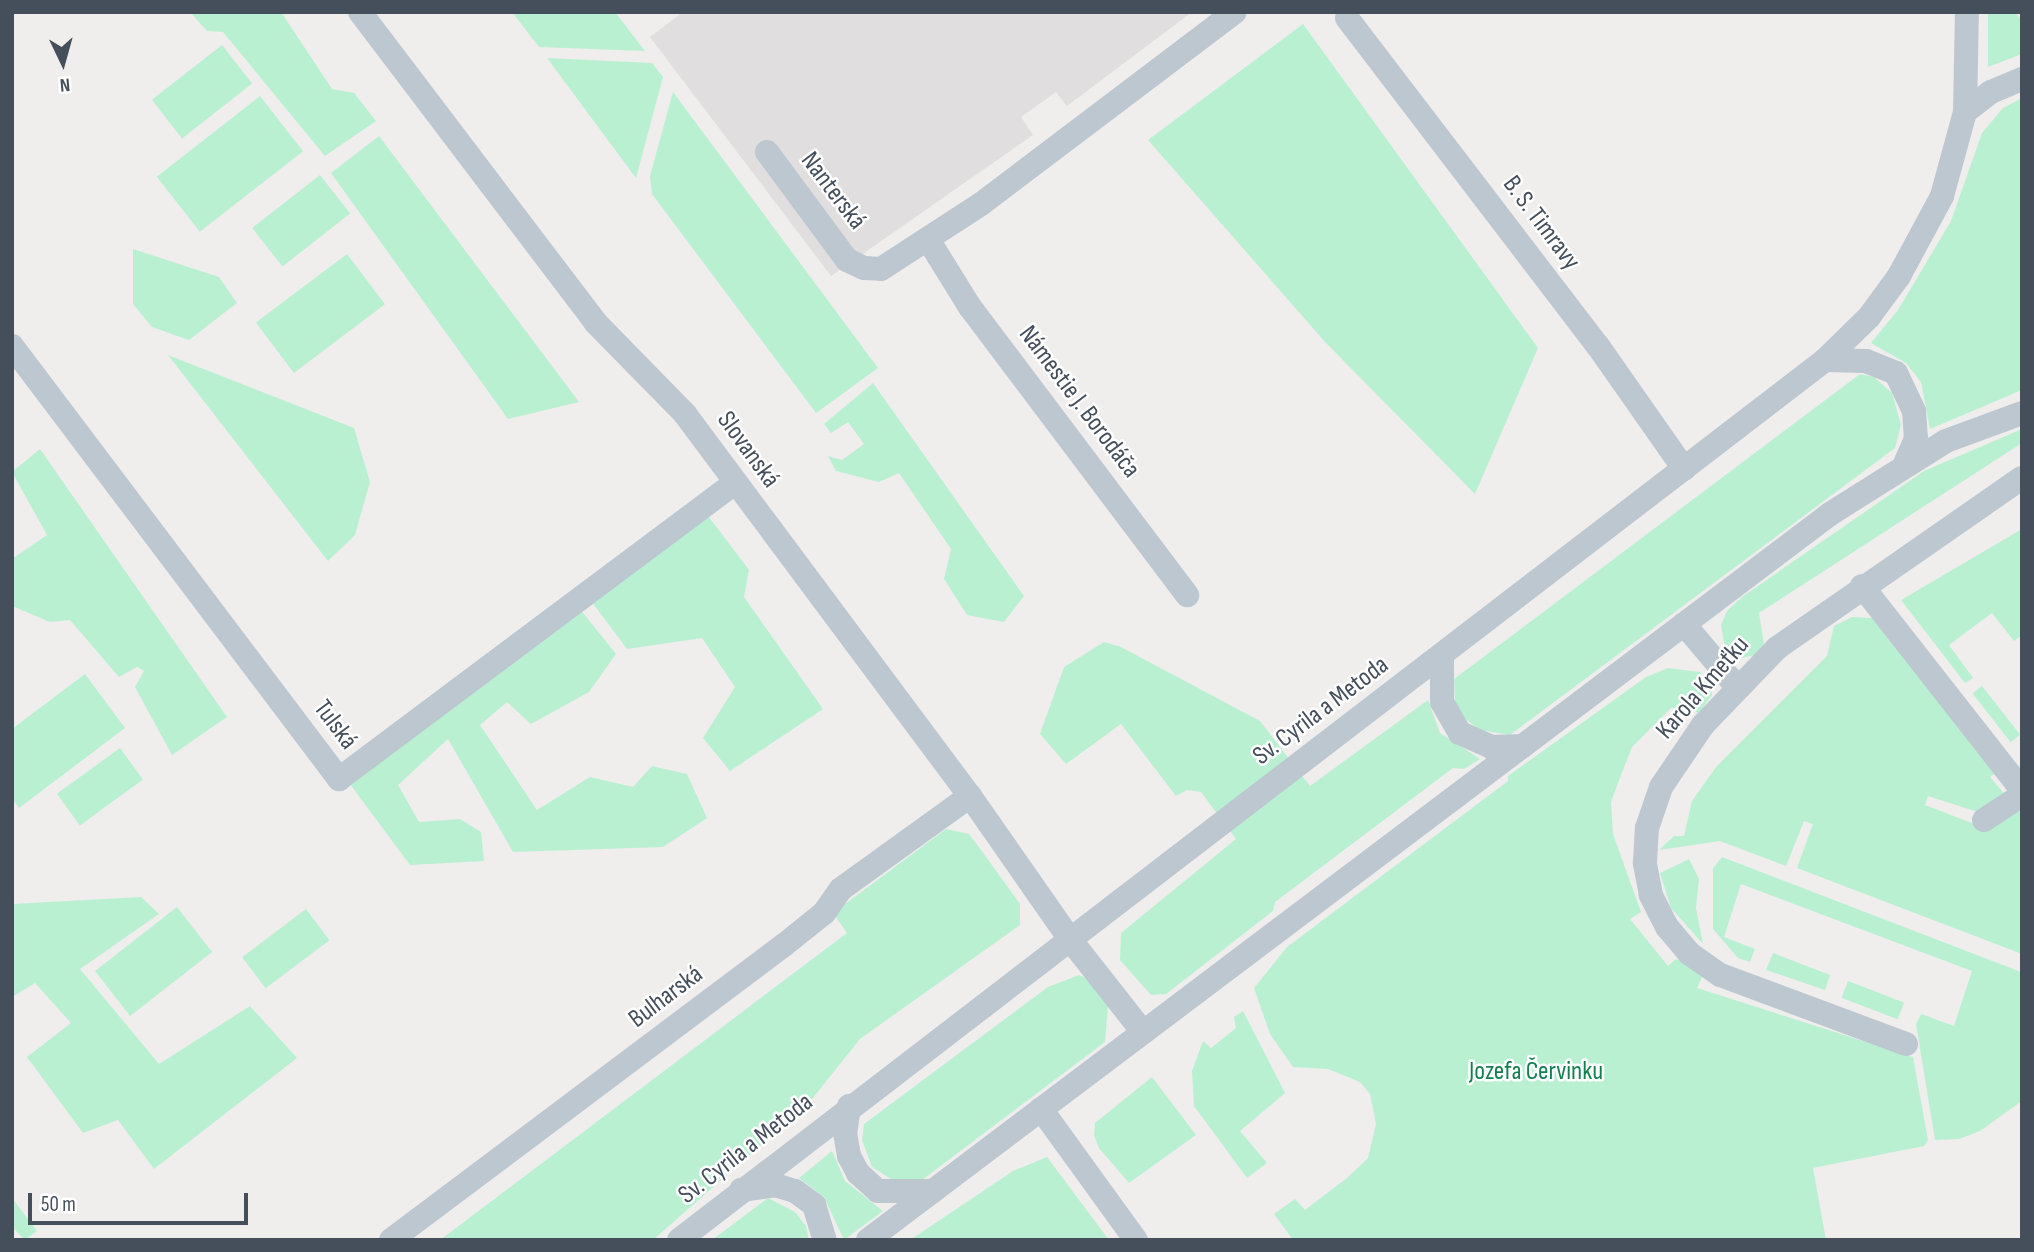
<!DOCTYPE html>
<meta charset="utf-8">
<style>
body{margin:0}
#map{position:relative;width:2034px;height:1252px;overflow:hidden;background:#f0eded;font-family:"Sofia Sans Condensed",sans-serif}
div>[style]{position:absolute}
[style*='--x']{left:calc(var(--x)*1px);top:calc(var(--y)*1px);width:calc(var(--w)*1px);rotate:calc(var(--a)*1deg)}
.education>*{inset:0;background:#e1dedf}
.green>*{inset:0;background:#b9f0d2;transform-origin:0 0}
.street>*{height:24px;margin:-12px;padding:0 12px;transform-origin:12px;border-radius:12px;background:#bdc7d0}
span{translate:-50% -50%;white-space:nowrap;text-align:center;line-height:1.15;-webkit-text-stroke:5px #fff;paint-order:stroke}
.street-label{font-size:26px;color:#454f5b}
.park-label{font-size:26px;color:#137f4f}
.frame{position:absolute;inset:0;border:14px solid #454f5b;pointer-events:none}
.north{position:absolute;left:28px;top:28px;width:70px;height:70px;-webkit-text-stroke:5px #fff;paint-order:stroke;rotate:175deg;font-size:19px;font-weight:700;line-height:28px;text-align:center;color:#454f5b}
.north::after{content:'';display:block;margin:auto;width:24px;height:32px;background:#454f5b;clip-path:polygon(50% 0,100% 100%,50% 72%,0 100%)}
.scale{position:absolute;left:28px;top:1193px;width:220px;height:32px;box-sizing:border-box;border:4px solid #454f5b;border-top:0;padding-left:9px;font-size:21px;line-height:24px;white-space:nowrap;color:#454f5b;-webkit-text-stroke:5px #fff;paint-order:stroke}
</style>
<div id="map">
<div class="education">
<div style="clip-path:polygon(683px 12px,1192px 12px,1067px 106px,1056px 92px,1021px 117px,1033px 135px,831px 276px,650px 37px)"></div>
</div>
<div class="green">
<div style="clip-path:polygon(190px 12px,281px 12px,332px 89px,354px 93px,376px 121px,325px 156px,223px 32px,207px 31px)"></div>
<div style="clip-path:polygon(512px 12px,615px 12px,645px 51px,539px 47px)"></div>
<div style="clip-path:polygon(1988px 12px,2015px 12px,2022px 21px,2022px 54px,1988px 67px)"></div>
<div style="clip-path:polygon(1303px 24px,1538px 348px,1475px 494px,1326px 343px,1148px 140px)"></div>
<div style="left:222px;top:45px;width:49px;height:89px;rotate:52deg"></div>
<div style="clip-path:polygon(547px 58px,652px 63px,663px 77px,636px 178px)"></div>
<div style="clip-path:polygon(673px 92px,878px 368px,816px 413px,652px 194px,650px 176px)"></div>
<div style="left:260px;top:96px;width:70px;height:131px;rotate:52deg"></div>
<div style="clip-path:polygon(2022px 98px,2022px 390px,1930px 429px,1921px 382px,1906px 363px,1871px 343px,1898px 310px,1951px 221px,1982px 133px,2003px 108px)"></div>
<div style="clip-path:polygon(379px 136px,579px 402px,508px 419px,331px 173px)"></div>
<div style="left:320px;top:175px;width:49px;height:86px;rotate:52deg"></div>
<div style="clip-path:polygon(133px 249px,219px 277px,237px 303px,189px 340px,152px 327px,133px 304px)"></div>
<div style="left:347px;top:254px;width:63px;height:114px;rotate:53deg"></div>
<div style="clip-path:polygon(168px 355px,354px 428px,370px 482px,355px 535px,328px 561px)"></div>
<div style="clip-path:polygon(1860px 374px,1874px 377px,1892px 393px,1901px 425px,1895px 448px,1510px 735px,1480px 730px,1464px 718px,1455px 701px,1454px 679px)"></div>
<div style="clip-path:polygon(873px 383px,1024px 596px,1004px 622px,967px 615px,944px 579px,951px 549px,899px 473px,879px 482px,836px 471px,828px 456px,842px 460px,864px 444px,848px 422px,831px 433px,824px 424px)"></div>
<div style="clip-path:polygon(2022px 429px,2022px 443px,1759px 613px,1764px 644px,1759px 654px,1742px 658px,1725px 648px,1721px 625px,1727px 611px,1742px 597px,1924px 471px)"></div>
<div style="clip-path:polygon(40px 449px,227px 717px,172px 755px,135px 687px,144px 671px,137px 667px,119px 677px,70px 620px,50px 622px,12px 606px,12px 559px,47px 535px,12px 472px)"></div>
<div style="clip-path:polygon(706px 513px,749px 570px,744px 597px,823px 709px,730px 771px,703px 738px,735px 687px,702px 638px,627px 649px,591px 601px)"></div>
<div style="clip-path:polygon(2022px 529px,2022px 635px,2014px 641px,1992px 613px,1949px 645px,1973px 678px,1965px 683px,1901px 600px)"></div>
<div style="clip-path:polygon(580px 609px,616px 654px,589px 692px,531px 724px,507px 702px,480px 725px,537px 810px,590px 777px,633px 787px,652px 766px,687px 774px,707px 818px,663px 847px,513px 852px,448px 739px,398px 785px,419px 822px,460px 819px,481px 832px,484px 861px,410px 865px,347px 780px)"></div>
<div style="clip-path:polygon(1852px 617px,1873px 618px,1998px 772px,1990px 777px,2008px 798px,1984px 814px,1928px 796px,1925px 805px,1985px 828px,2017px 809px,2022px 815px,2022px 954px,1797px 868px,1813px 824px,1804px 821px,1786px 866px,1720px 841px,1659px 850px,1674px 836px,1684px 836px,1692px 801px,1716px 767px,1827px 656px,1834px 626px)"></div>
<div style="clip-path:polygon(1104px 642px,1121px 647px,1260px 721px,1310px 786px,1428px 700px,1440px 733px,1480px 759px,1464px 769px,1453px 768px,1275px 902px,1273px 911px,1166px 994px,1151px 995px,1120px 960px,1121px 933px,1236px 839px,1201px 792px,1187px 790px,1176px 796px,1121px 724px,1066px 764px,1040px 734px,1064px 667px)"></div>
<div style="clip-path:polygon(1668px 668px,1700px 672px,1710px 683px,1712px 695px,1699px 713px,1671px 708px,1632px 747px,1621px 775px,1611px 802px,1613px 834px,1641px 912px,1630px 919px,1668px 966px,1676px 959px,1703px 975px,1697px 988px,1913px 1057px,1928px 1140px,1924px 1146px,1813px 1168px,1826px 1240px,1293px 1240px,1274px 1214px,1295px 1199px,1305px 1210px,1347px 1178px,1368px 1158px,1376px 1124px,1370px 1094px,1360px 1082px,1328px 1069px,1293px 1067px,1270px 1034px,1254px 988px,1287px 947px,1508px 781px,1508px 776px,1646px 677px)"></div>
<div style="clip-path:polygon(85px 674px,125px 728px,19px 808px,12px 798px,12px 729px)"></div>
<div style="left:1982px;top:686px;width:62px;height:12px;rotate:52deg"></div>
<div style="left:120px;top:748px;width:39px;height:78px;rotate:54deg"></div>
<div style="clip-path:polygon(946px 829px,969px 834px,981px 850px,1020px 904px,1020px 925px,860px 1039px,808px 1104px,653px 1240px,440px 1240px,847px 933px,833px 913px)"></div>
<div style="clip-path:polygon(1722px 857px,2021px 972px,2022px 1101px,1980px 1131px,1959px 1139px,1935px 1140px,1916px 1024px,1921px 1014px,1954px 1026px,1972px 971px,1741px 884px,1724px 937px,1755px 949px,1750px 962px,1738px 958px,1713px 929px,1713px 868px)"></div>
<div style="clip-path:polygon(1689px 859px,1699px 879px,1696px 908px,1703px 944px,1671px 908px,1660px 873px)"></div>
<div style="clip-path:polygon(141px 897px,159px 914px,80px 969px,159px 1064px,250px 1006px,297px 1058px,154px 1169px,118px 1120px,83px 1133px,27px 1057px,71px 1023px,35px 983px,12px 997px,12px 904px)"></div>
<div style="left:177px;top:907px;width:57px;height:104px;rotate:52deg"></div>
<div style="left:306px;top:909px;width:39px;height:80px;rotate:53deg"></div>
<div style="clip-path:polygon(1773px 953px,1830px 975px,1825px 990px,1766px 970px)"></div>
<div style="clip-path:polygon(1079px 975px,1088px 979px,1108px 1006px,1105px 1042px,922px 1180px,894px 1181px,872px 1167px,862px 1140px,864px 1124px,1048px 987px)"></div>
<div style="left:1848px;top:981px;width:60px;height:18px;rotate:21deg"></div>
<div style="clip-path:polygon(1243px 1011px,1285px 1093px,1240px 1131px,1267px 1163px,1247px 1178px,1194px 1106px,1192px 1071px,1203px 1041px,1211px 1048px,1236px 1028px,1234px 1017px)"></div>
<div style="clip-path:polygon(1152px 1077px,1196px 1135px,1129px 1183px,1099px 1148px,1094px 1135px,1095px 1123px)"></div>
<div style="clip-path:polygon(832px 1151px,845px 1181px,883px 1211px,844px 1240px,824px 1197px,799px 1178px)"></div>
<div style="clip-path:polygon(1047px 1157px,1109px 1240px,910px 1240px,1013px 1171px)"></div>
<div style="clip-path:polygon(12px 1198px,37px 1231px,25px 1240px,12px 1227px)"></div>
<div style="clip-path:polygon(768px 1198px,795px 1212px,806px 1226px,809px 1240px,712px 1240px)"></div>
</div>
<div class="street">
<div style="--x:360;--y:12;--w:389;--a:52.8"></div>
<div style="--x:595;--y:322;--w:129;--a:45.6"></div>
<div style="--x:685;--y:414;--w:477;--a:53.3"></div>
<div style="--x:970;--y:796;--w:173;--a:55.1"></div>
<div style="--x:1069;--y:938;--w:120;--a:51.8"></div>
<div style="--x:1347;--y:18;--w:413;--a:52.6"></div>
<div style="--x:1598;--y:346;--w:150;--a:55"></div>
<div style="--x:1965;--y:112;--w:33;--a:-38"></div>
<div style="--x:1991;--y:92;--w:34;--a:-23"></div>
<div style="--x:767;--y:152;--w:134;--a:53.5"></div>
<div style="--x:847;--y:260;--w:19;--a:25"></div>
<div style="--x:864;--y:268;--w:17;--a:3"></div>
<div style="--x:881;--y:269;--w:119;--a:-33"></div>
<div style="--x:981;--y:204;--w:318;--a:-37.1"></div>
<div style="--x:929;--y:241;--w:78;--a:58.2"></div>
<div style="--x:970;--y:307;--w:361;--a:53"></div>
<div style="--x:12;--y:346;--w:543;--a:52.94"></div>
<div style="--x:339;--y:779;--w:494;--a:-36.8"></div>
<div style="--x:1825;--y:360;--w:41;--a:1.4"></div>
<div style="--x:1866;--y:361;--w:32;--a:22"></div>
<div style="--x:1896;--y:373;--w:42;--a:64.7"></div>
<div style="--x:1914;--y:411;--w:28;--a:86"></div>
<div style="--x:1916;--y:439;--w:27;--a:114"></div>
<div style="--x:1862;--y:586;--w:259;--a:51.9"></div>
<div style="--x:1684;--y:624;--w:82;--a:49.9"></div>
<div style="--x:1442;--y:657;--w:45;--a:90"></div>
<div style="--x:1442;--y:702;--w:36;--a:60"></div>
<div style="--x:1460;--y:733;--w:34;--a:24"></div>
<div style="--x:1491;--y:747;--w:32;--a:-2"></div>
<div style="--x:1984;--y:820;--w:45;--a:-33.3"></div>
<div style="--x:1906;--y:1044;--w:198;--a:-159.6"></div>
<div style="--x:1720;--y:975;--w:38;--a:-145"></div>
<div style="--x:1689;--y:953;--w:34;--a:-130"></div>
<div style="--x:1667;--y:927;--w:36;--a:-117"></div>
<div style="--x:1651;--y:895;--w:33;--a:-101"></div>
<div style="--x:1645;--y:863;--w:35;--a:-87"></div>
<div style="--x:1647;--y:828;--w:43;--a:-71.1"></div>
<div style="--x:1661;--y:787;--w:75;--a:-55.9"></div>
<div style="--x:1703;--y:725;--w:107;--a:-46.1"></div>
<div style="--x:1777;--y:648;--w:298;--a:-34.8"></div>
<div style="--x:849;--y:1106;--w:27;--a:98"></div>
<div style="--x:845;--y:1133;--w:23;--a:80"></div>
<div style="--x:849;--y:1156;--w:19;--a:62"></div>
<div style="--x:858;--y:1173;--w:27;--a:42"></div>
<div style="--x:878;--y:1191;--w:55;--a:0"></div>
<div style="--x:1041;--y:1109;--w:162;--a:54.1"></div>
<div style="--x:741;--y:1190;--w:34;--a:-8"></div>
<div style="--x:775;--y:1185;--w:21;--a:17"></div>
<div style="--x:795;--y:1191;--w:24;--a:36"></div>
<div style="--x:814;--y:1205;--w:37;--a:73"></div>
<div style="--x:391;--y:1240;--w:491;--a:-36.9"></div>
<div style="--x:784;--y:945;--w:51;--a:-38.7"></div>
<div style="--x:824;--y:913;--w:29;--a:-55"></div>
<div style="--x:841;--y:889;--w:159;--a:-35.8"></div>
<div style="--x:679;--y:1240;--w:1445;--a:-37.52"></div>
<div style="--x:1825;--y:360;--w:62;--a:-44.3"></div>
<div style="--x:1869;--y:317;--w:51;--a:-53.8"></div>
<div style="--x:1899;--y:276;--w:91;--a:-61.7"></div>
<div style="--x:1942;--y:196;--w:87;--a:-74.7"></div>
<div style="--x:1965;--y:112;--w:100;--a:-88.9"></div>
<div style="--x:868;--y:1240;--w:1205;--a:-37.04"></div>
<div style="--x:1830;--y:514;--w:137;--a:-32.2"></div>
<div style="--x:1946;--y:441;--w:81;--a:-20.2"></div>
</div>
<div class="street-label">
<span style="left:833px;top:191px;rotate:53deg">Nanterská</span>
<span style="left:1541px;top:223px;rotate:53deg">B. S. Timravy</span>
<span style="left:1079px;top:402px;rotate:53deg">Námestie J. Borodáča</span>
<span style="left:748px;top:450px;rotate:54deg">Slovanská</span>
<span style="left:1703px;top:688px;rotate:-49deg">Karola Kmeťku</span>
<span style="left:1321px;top:711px;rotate:-37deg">Sv. Cyrila a Metoda</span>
<span style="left:335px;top:725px;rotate:53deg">Tulská</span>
<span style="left:666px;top:997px;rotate:-37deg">Bulharská</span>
<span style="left:746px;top:1149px;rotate:-38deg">Sv. Cyrila a Metoda</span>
</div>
<div class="park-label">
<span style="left:1536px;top:1072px">Jozefa Červinku</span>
</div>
<div class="frame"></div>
<div class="north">N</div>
<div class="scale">50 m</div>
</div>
